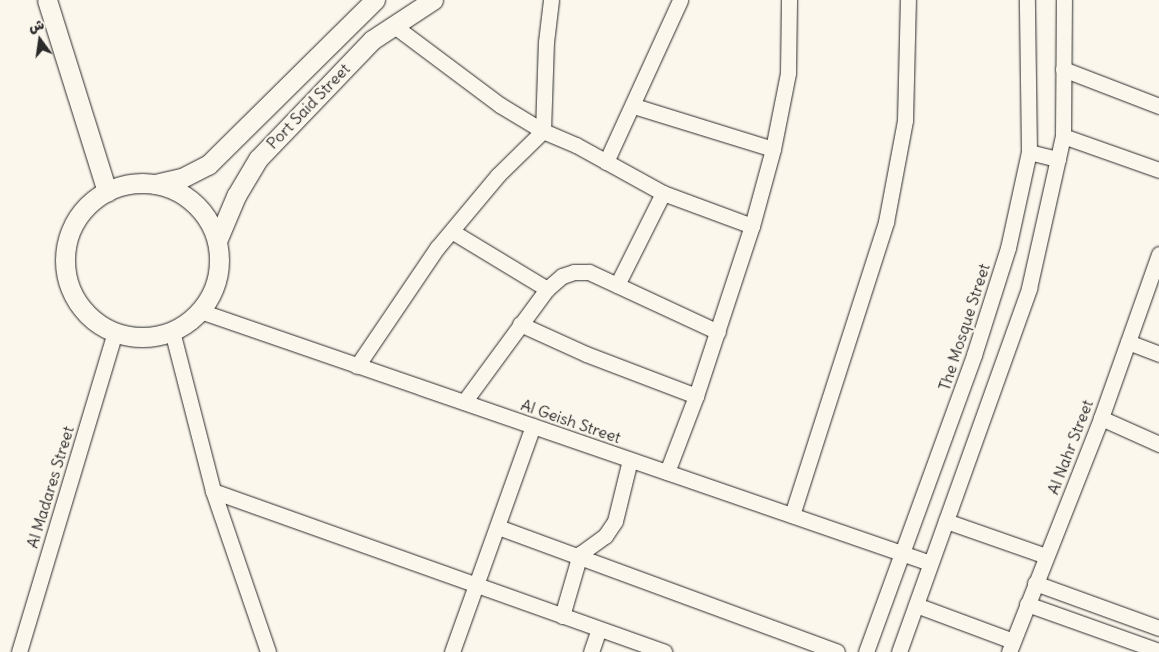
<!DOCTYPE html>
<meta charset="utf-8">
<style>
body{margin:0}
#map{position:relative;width:1159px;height:652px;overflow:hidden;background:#fbf7ec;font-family:Delius,"Playpen Sans Arabic",sans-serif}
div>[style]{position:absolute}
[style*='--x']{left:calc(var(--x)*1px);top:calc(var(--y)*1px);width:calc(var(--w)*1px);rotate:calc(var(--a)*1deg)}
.roads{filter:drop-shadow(0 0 1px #2b2b2b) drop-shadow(0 0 1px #2b2b2b)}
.minor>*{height:15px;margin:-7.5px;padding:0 7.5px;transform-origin:7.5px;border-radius:7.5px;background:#fbf7ec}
.tertiary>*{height:19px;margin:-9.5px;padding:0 9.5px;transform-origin:9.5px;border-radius:9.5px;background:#fbf7ec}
.tertiary>.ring{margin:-9.5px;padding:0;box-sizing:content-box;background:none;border:19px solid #fbf7ec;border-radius:50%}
span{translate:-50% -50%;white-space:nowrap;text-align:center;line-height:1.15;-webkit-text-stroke:4.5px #fbf7ec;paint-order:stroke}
.street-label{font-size:16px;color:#2b2b2b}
.north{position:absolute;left:15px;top:15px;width:50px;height:50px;-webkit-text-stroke:4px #fbf7ec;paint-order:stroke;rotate:346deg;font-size:14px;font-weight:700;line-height:20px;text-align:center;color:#2b2b2b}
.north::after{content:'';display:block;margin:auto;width:18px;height:22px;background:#2b2b2b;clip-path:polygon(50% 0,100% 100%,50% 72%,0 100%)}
</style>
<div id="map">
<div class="roads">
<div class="minor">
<div style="--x:393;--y:25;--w:134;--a:36.8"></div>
<div style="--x:500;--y:105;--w:50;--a:31.2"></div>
<div style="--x:543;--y:131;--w:36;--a:23"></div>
<div style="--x:576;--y:145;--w:99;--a:28.9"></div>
<div style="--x:663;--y:193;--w:95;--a:20.3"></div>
<div style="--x:1063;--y:69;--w:103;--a:21.1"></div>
<div style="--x:634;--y:106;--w:145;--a:17.2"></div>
<div style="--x:1063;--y:136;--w:102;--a:19.5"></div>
<div style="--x:1029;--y:152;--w:30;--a:14"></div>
<div style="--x:606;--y:162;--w:178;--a:-65.4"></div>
<div style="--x:453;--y:232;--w:110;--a:31.2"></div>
<div style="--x:617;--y:285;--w:103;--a:-63.4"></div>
<div style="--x:200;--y:311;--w:772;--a:19.04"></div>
<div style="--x:520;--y:324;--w:72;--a:24.4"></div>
<div style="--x:586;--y:354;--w:118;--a:20.9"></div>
<div style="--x:696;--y:396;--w:179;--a:-71.8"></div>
<div style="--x:752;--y:226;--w:80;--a:-74.7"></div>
<div style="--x:773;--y:149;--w:77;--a:-78.8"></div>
<div style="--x:788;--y:73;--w:73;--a:-89.2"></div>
<div style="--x:172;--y:331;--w:165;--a:75.6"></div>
<div style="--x:213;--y:491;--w:170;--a:71.1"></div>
<div style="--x:1128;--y:342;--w:33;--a:21"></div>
<div style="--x:357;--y:366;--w:143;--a:-55.9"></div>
<div style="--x:437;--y:248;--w:95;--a:-50.1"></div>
<div style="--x:498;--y:175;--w:63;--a:-44.4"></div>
<div style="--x:543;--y:131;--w:89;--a:-88.1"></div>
<div style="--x:546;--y:42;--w:42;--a:-83.2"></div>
<div style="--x:464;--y:402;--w:140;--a:-53.7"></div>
<div style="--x:547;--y:289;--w:20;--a:-41"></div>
<div style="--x:562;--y:276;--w:13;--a:-18"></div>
<div style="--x:574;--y:272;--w:15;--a:0"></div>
<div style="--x:589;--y:272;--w:142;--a:24.9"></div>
<div style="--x:1101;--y:418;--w:64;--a:24.1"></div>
<div style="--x:667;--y:472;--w:81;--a:-69.1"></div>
<div style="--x:213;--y:491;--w:479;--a:19.6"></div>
<div style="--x:792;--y:515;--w:308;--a:-72.2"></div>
<div style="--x:886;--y:222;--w:104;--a:-79.4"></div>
<div style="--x:905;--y:120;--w:120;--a:-88.6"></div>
<div style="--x:946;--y:521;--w:106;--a:19.3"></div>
<div style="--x:498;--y:527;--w:361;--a:20.2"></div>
<div style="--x:1035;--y:583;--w:132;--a:19.9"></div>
<div style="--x:1027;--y:604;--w:140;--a:19.6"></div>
<div style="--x:916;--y:605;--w:103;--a:20.4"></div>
<div style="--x:562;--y:616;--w:65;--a:-73.8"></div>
<div style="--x:580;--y:554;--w:31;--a:-36"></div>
<div style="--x:605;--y:536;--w:18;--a:-56"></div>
<div style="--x:615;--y:521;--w:63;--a:-76.2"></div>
<div style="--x:19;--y:652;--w:334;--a:-73.3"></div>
<div style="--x:452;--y:652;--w:240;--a:-70.3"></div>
<div style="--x:591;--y:652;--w:24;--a:-71"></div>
<div style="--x:866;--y:652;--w:316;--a:-70"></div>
<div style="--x:974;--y:355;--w:112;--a:-72.4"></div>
<div style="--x:1008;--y:248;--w:98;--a:-77.7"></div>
<div style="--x:1029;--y:152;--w:152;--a:-90.8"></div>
<div style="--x:899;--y:652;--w:387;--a:-70.3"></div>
<div style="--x:1029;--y:288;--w:156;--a:-77.4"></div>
<div style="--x:1063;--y:136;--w:136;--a:-89.6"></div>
<div style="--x:1009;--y:652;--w:251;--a:-68.5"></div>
<div style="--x:1101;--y:418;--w:174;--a:-70.5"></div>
</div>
<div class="tertiary">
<div style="--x:47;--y:0;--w:201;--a:72.6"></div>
<div class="ring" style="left:65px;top:183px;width:135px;height:135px"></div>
<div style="--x:155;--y:184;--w:28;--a:-13"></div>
<div style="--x:182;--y:178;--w:29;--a:-27"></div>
<div style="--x:208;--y:165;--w:235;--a:-44.7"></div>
<div style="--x:217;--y:241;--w:49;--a:-67.1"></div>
<div style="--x:236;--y:196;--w:43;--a:-59.3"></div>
<div style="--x:258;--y:159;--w:165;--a:-46.2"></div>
<div style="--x:372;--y:40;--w:73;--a:-33.3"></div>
</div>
</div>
<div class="street-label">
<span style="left:308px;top:106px;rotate:-46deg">Port Said Street</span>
<span style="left:964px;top:327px;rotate:-72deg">The Mosque Street</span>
<span style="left:571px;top:421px;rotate:19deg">Al Geish Street</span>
<span style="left:1070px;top:447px;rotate:-69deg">Al Nahr Street</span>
<span style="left:50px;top:487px;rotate:-73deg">Al Madares Street</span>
</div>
<div class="north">ش</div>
</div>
